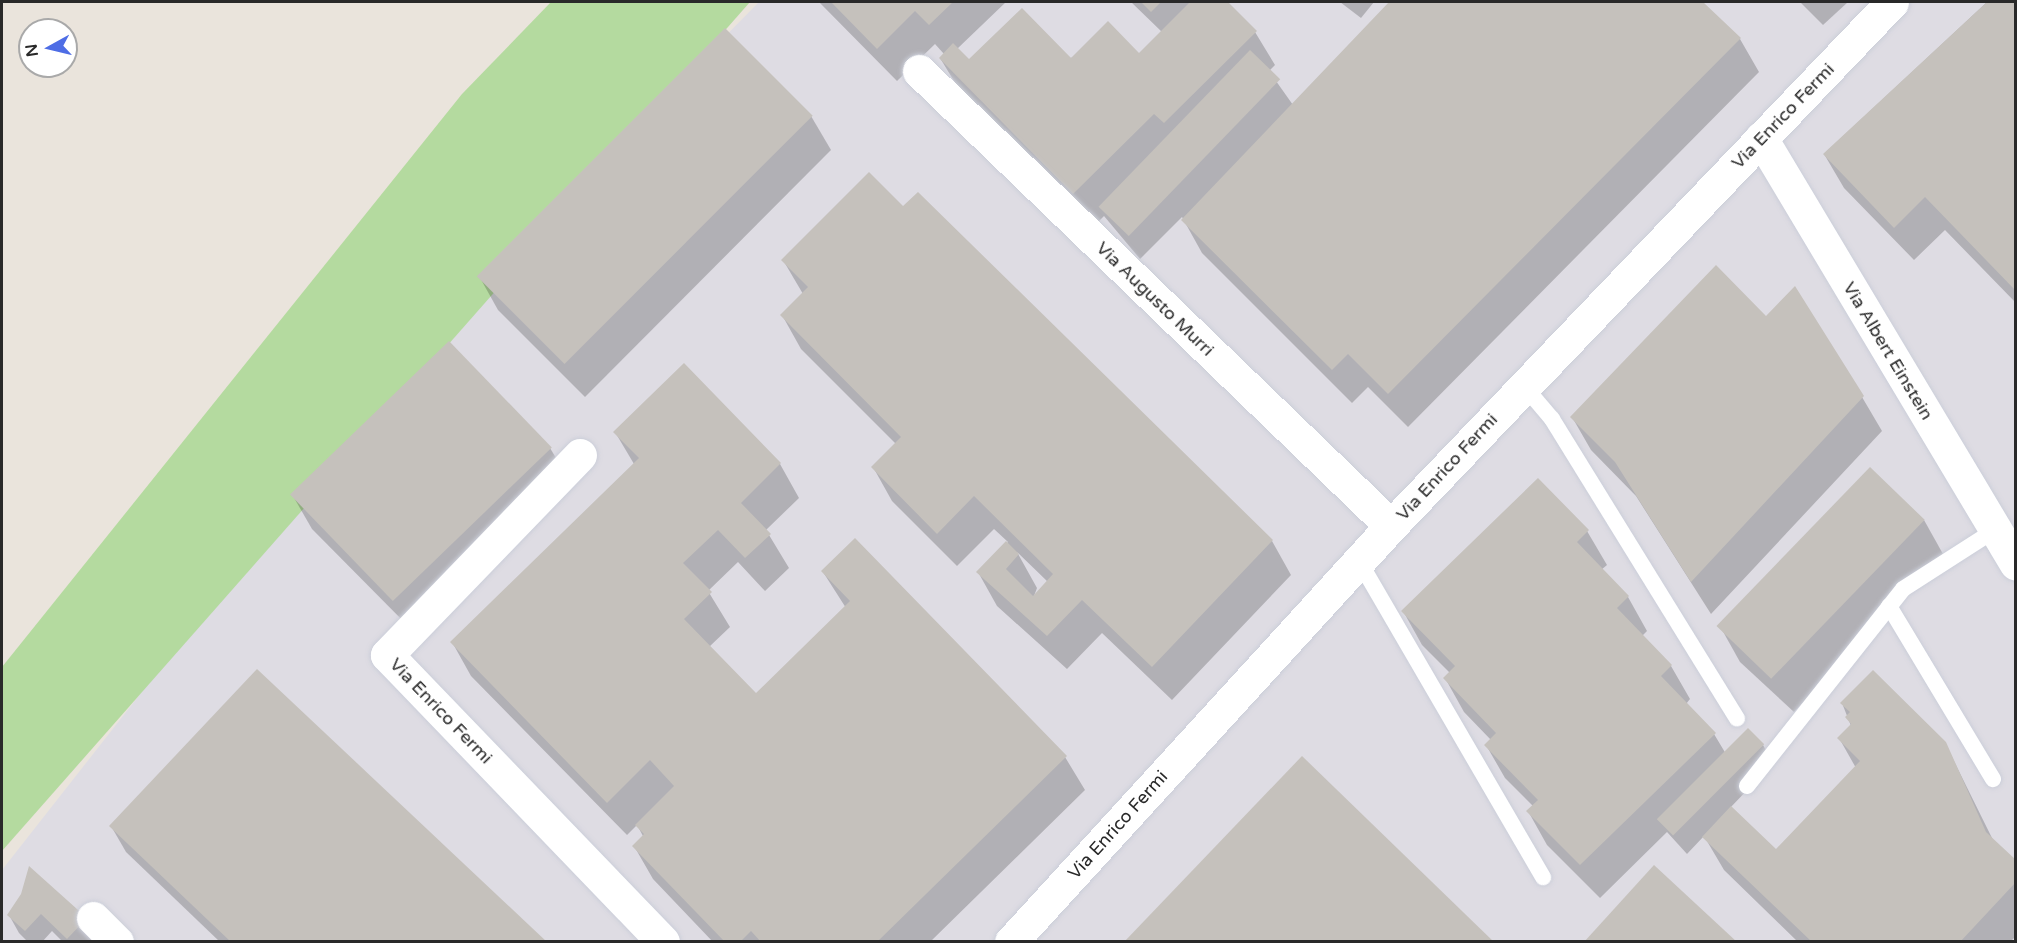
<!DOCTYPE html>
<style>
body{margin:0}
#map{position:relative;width:2017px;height:943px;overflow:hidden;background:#eae4dc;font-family:"Varela Round",sans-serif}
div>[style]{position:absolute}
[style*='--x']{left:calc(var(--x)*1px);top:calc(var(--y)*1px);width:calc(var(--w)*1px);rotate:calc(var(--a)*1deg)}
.industrial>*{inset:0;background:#dedce3}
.green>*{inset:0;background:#b4da9f}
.shadow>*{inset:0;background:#0003}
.building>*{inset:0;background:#c5c1bc;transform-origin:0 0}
.roads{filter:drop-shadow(0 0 2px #cbced9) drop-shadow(0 0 2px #cbced9)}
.service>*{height:16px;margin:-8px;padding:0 8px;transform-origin:8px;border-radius:8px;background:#fff}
.minor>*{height:33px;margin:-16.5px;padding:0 16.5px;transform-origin:16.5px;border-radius:16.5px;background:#fff}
.tertiary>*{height:33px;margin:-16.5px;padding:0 16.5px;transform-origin:16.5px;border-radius:16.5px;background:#fff}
span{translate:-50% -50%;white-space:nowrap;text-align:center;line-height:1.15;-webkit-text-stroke:5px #fff;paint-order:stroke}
.street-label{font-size:18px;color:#292929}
.frame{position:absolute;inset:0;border:3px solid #292929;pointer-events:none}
.north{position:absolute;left:18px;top:18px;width:60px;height:60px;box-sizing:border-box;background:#fff;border:2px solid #a9a9a9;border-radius:50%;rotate:262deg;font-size:16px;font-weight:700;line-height:24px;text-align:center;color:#292929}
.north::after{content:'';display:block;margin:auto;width:21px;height:27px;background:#4e6de5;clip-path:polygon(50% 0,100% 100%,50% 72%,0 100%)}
</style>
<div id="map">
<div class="industrial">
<div style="clip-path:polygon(759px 2px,2015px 2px,2015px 941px,2px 942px,2px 870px,390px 376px)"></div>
</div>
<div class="green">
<div style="clip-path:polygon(551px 2px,750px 2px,2px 851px,2px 667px,462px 94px)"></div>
</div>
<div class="shadow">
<div style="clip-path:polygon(819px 2px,1006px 2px,957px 49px,969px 62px,1139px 55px,1162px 32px,1131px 2px,1226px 2px,1255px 32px,1275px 65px,1269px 71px,1293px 105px,1391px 2px,1701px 2px,1740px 39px,1759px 72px,1408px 427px,1368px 387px,1352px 403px,1202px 253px,1182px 217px,1140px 259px,1104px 216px,1093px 227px,960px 91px,940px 58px,944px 54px,935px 44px,897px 81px)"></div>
<div style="clip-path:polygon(1340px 2px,1374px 2px,1361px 18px)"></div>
<div style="clip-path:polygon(1800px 2px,1848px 2px,1823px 25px)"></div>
<div style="clip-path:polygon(1987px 2px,2016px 2px,2016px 303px,1945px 230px,1914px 260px,1844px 188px,1824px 154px)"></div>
<div style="clip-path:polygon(811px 116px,831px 150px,585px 397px,498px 310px,479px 276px)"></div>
<div style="clip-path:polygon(evenodd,918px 194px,1272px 541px,1291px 575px,1172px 700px,1102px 633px,1067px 669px,997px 606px,978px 572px,1008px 542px,994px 529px,957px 566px,892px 501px,873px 467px,896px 444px,801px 349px,782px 315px,803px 294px,783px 260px,903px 208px,918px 194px,1017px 552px,1048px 582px,1034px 596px,1037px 588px,1017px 552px)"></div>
<div style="clip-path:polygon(1766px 318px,1862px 397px,1882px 431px,1711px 614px,1636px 496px,1591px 450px,1572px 417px)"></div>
<div style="clip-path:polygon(615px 432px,780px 464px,799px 498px,766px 530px,789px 568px,765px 591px,738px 562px,708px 591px,730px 627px,709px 647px,756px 696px,846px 608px,823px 572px,1065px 757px,1085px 790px,930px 942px,713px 942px,653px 879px,634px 846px,643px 836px,637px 825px,627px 835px,471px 676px,452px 642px,634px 464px)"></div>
<div style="clip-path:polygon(550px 448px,570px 481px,415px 633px,312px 529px,293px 496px)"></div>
<div style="clip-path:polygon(1924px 520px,1943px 554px,1794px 712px,1740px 662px,1721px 628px)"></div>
<div style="clip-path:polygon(1587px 531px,1607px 565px,1601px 570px,1628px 597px,1647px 631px,1642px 636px,1671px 666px,1690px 699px,1686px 704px,1714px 734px,1726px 754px,1763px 745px,1773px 763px,1730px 808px,1776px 851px,1856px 768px,1839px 738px,1851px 726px,1842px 703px,1945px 743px,1993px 840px,2016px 862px,2016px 936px,2010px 942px,1798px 942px,1724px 870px,1704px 836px,1687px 854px,1667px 832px,1600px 898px,1547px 845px,1528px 811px,1533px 806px,1505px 778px,1486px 745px,1491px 740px,1464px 712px,1445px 678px,1450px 673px,1422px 645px,1403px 611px)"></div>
<div style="clip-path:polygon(111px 826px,545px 942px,220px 942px,126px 852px)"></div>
<div style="clip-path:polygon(30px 869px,96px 937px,92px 942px,63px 942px,52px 931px,42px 942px,28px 942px,19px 933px,9px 915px,23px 895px)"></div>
</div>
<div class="building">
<div style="clip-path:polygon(831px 2px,953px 2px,929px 25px,915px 11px,877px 49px)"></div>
<div style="clip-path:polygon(1141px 2px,1161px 2px,1151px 12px)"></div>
<div style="clip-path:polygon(1190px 2px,1228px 2px,1257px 31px,1164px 123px,1154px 114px,1073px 194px,939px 58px,953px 43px,969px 59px,1022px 8px,1071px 58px,1108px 21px,1139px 53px)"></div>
<div style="clip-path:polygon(1389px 2px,1703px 2px,1741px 38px,1388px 394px,1348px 354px,1332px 370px,1181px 220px)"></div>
<div style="clip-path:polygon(1987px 2px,2016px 2px,2016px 291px,1925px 197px,1894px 228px,1823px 154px)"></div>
<div style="left:725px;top:28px;width:124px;height:351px;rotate:45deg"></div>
<div style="left:1250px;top:50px;width:42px;height:218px;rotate:44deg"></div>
<div style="clip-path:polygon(869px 172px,903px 206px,918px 192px,1273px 540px,1152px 667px,1082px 600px,1047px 636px,976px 572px,1006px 541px,1019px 554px,1006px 569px,1033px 596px,1053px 574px,974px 496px,937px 534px,871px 467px,901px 437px,780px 315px,808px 287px,781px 260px)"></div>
<div style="clip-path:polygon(1716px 265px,1766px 316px,1795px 286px,1864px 396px,1691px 582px,1615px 462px,1570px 417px)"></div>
<div style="left:449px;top:341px;width:148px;height:221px;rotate:46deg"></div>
<div style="clip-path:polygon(684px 363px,781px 463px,741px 503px,771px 534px,745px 558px,718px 530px,683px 563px,712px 592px,684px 619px,756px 693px,850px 601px,821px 571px,855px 538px,1067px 756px,877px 942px,761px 942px,751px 931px,740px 942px,725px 942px,632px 846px,644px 834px,635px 825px,674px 786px,650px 760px,607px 803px,450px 642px,639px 458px,613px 432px)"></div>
<div style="left:1870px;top:467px;width:76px;height:221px;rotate:44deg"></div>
<div style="clip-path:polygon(1538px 478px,1589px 530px,1577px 542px,1629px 596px,1617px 608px,1672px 665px,1661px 676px,1716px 733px,1580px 865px,1526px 811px,1538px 800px,1484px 745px,1496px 733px,1443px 678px,1455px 666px,1401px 611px)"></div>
<div style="clip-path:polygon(257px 669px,547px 942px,231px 942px,109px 826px)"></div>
<div style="clip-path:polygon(1873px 670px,1946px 742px,1986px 832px,2016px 860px,2016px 882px,1960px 942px,1812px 942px,1702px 837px,1731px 806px,1776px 849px,1860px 761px,1837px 738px,1851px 724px,1845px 717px,1850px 712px,1840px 703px)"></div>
<div style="left:1748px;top:728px;width:23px;height:129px;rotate:45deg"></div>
<div style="clip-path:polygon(1302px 756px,1494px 942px,1124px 942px)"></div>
<div style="clip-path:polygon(1654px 865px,1737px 942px,1584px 942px)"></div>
<div style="clip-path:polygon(29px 866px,87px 918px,67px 939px,41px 914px,25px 931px,7px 915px,21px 894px)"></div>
</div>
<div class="roads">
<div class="service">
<div style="--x:1524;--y:386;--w:43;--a:49.7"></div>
<div style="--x:1552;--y:419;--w:352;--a:58.3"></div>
<div style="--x:1359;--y:561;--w:366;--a:59.8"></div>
<div style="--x:1889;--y:606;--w:202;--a:59"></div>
<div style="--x:1747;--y:786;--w:251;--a:-51.6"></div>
<div style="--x:1903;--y:589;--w:109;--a:-32.7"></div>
</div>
<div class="minor">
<div style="--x:919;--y:71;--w:656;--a:43.95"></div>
<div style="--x:1761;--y:138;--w:496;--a:59.1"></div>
<div style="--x:580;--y:455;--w:278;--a:134"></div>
<div style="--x:387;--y:655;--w:398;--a:46.1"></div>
<div style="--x:93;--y:918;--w:34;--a:45"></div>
</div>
<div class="tertiary">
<div style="--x:1011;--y:942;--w:563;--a:-47.59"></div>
<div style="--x:1391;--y:526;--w:725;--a:-46.29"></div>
</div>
</div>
<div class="street-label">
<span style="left:1783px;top:116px;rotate:-46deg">Via Enrico Fermi</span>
<span style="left:1155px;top:299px;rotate:44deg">Via Augusto Murri</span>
<span style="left:1888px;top:351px;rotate:59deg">Via Albert Einstein</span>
<span style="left:1447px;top:467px;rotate:-47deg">Via Enrico Fermi</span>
<span style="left:441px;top:711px;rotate:46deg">Via Enrico Fermi</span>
<span style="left:1118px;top:825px;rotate:-48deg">Via Enrico Fermi</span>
</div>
<div class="frame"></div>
<div class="north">N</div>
</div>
